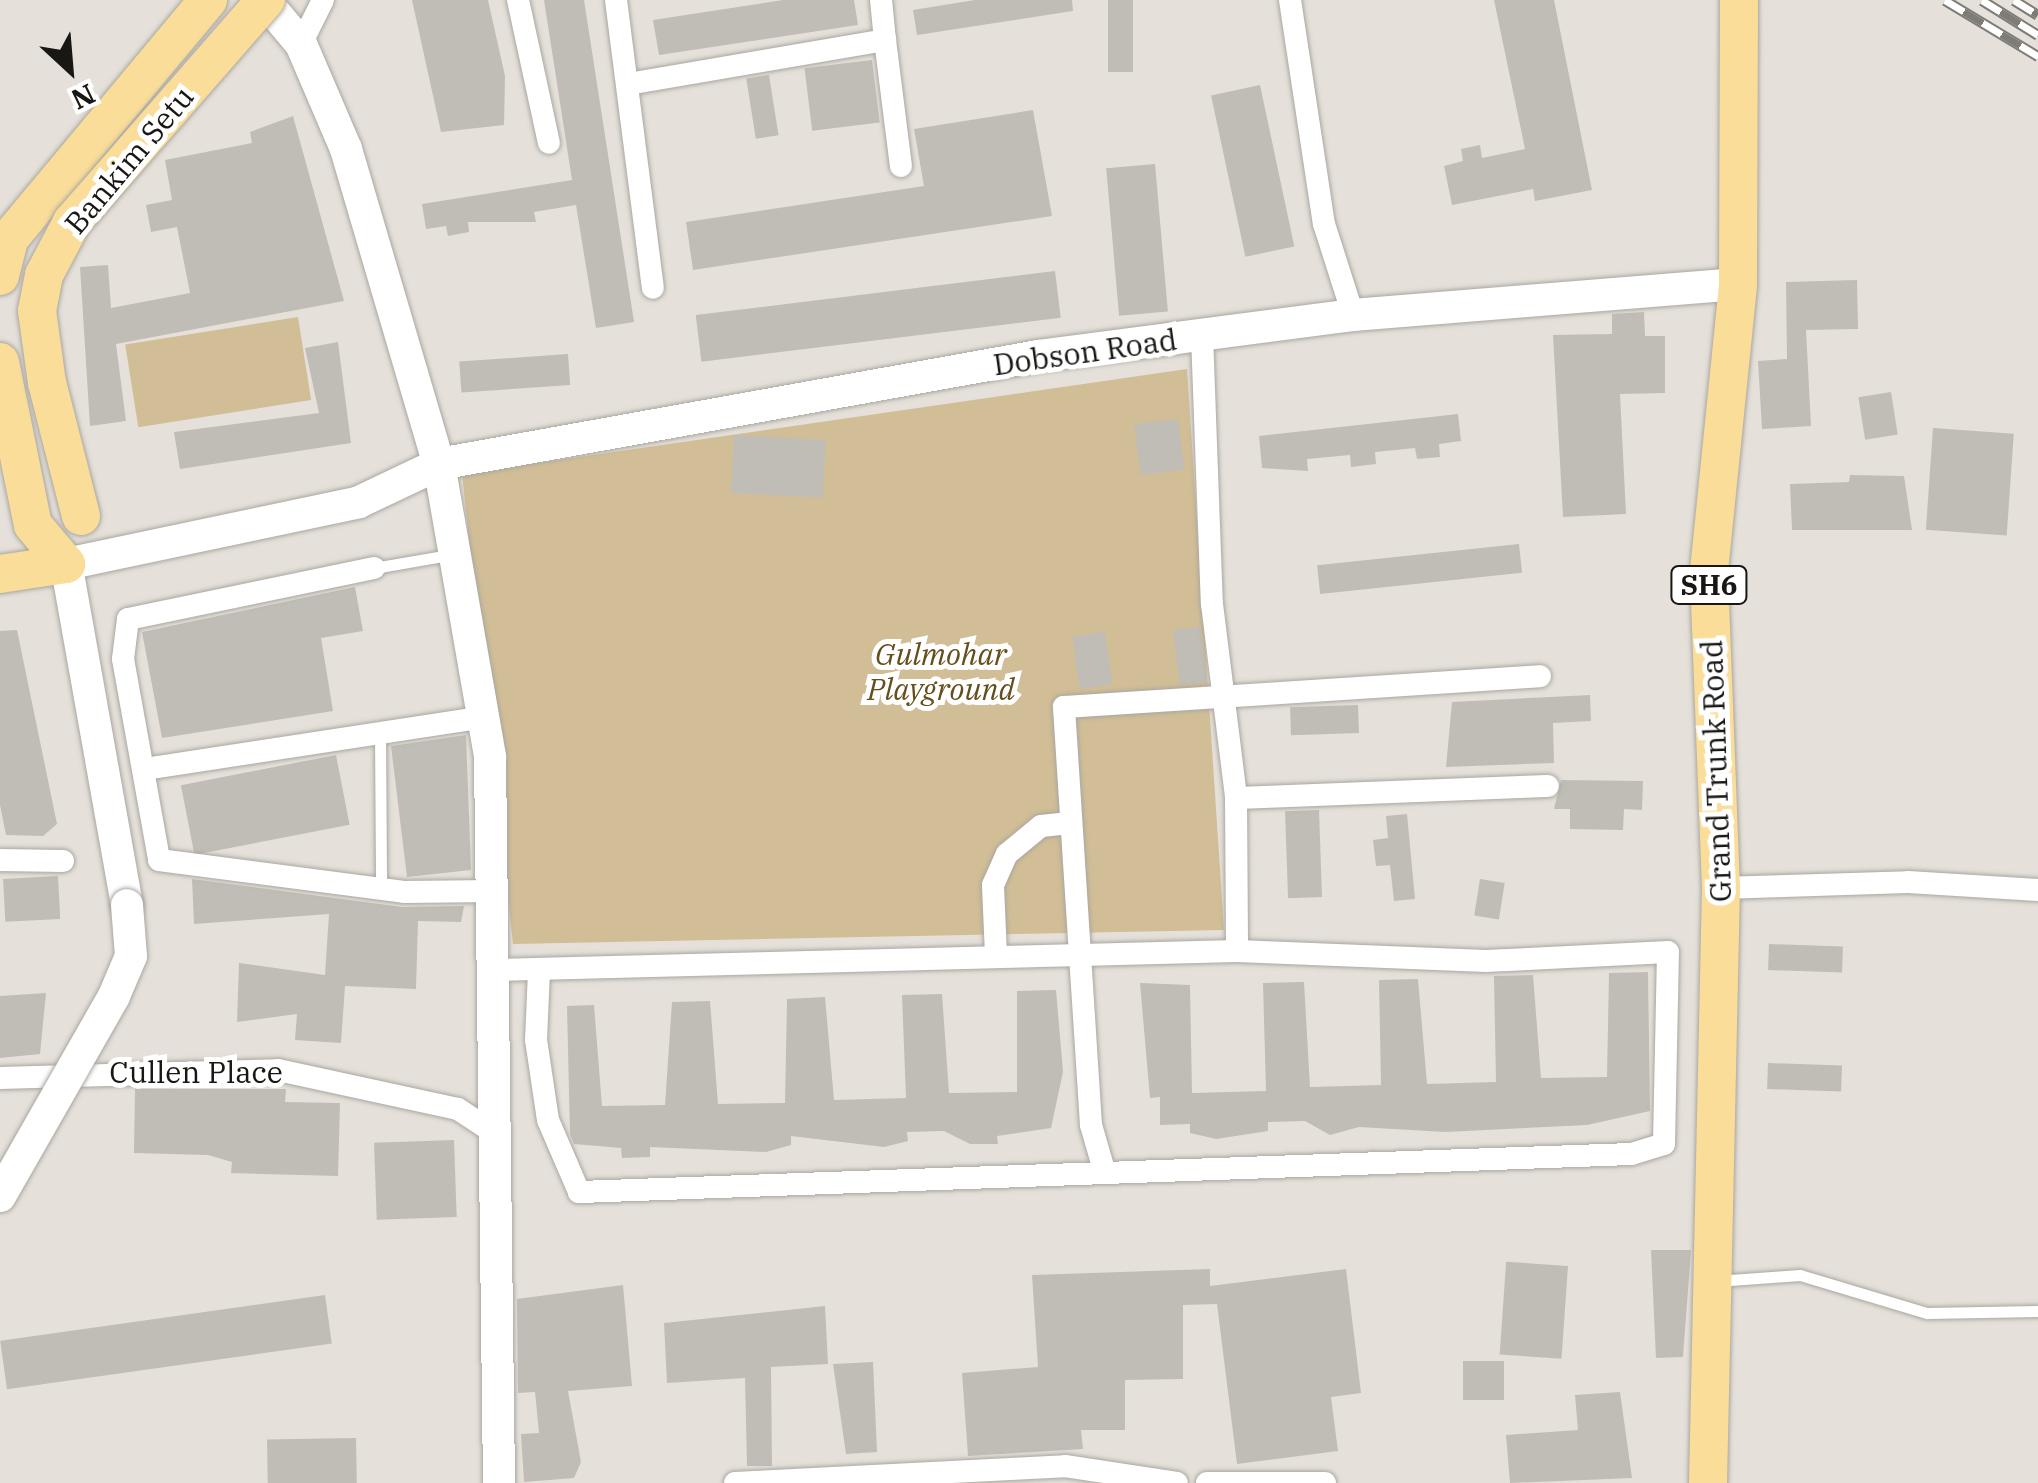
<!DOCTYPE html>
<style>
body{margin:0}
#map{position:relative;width:2038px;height:1483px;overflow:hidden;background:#e5e1da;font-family:"IBM Plex Serif",serif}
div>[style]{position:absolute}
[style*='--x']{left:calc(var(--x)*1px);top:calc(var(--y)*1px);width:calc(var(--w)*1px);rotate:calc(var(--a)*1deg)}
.green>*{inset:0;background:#d2be96;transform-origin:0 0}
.building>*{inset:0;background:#c0bdb6;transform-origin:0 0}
.roads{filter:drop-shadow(0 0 2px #aaa7a0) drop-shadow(0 0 2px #aaa7a0)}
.lane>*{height:11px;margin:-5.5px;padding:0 5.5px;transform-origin:5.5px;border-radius:5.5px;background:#fff}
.street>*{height:22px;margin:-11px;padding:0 11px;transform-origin:11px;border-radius:11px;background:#fff}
.secondary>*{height:32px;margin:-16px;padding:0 16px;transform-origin:16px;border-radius:16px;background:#fff}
.primary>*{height:38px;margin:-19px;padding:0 19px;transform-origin:19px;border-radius:19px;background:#fadd99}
.rail>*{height:11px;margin-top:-5.5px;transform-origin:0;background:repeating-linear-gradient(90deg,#fff 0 22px,#7e7c77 0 44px);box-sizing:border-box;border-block:2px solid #7e7c77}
.bridges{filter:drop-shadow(0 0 2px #aaa7a0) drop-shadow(0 0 2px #aaa7a0)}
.secondary-bridge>*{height:32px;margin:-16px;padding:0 16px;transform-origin:16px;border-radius:16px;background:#fff}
.primary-bridge>*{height:38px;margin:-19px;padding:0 19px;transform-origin:19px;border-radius:19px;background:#fadd99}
span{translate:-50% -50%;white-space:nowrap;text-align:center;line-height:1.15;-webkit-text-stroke:10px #fff;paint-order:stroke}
.shield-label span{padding:2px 8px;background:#fff;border:2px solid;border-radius:8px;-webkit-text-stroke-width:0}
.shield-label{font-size:28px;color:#181714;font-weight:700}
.street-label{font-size:30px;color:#181714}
.park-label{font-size:30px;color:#644e1b;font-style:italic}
.north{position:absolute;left:20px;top:20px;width:100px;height:100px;-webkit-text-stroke:8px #fff;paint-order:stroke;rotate:154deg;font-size:28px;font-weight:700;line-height:40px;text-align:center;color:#181714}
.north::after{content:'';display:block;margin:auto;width:35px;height:45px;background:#181714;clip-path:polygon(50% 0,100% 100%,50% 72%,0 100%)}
</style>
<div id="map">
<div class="green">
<div style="left:298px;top:317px;width:84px;height:175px;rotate:81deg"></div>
<div style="clip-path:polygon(1187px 369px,1224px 930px,513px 944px,462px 474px)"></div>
</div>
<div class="building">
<div style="clip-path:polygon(412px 0,488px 0,505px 76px,504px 125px,441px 132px)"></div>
<div style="clip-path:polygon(544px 0,584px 0,634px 322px,596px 328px,576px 205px,534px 212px,536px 222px,468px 222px,469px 232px,448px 236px,446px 226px,426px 229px,422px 204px,572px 180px)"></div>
<div style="clip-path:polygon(783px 0,854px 0,858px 25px,659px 55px,653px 20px)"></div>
<div style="clip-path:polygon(975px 0,1072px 0,1073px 11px,917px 35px,913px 10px)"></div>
<div style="left:1108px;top:0;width:25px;height:72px"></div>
<div style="clip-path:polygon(1494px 0,1554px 0,1592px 190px,1535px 201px,1533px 189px,1452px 205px,1444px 166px,1463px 161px,1461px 149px,1480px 145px,1482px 158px,1525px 149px)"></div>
<div style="left:872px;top:60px;width:63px;height:68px;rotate:83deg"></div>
<div style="left:769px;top:75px;width:61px;height:23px;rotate:81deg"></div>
<div style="left:1260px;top:85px;width:165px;height:50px;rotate:78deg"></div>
<div style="clip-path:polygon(1033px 110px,1052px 216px,693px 270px,686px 222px,924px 186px,914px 129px)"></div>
<div style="clip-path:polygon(293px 116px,344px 301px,116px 344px,126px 421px,90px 426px,80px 267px,108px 265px,111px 308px,190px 293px,177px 227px,151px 232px,146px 205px,172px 200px,165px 160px,252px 143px,250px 132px)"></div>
<div style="left:1155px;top:164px;width:148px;height:49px;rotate:85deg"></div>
<div style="left:1055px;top:271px;width:47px;height:362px;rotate:83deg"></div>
<div style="clip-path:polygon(1857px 280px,1858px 329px,1806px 330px,1811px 426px,1762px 429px,1758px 361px,1787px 359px,1786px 282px)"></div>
<div style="clip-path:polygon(1644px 312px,1645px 336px,1665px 336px,1665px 393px,1620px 394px,1626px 514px,1563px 517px,1553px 335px,1612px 334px,1612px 314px)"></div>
<div style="clip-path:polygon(338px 342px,351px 443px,180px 469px,174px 432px,319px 413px,305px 348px)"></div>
<div style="left:568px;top:354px;width:31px;height:109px;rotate:86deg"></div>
<div style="left:1891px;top:392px;width:43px;height:33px;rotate:81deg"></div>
<div style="clip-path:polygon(1458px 414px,1461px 441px,1439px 444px,1440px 457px,1417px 459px,1415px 448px,1375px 452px,1376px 464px,1351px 467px,1350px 455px,1307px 459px,1308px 471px,1262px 468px,1259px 436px)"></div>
<div style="left:1178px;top:419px;width:51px;height:44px;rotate:83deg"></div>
<div style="left:1933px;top:428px;width:81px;height:102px;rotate:4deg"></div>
<div style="left:734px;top:435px;width:92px;height:58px;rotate:3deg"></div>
<div style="clip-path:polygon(1850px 475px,1904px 476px,1912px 530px,1792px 530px,1790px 484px,1849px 482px)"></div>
<div style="left:1519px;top:544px;width:29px;height:203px;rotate:84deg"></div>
<div style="clip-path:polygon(355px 587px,363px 631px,321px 638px,333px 711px,162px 738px,142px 632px)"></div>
<div style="left:1200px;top:627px;width:55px;height:27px;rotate:83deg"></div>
<div style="clip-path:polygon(17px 630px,57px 824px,43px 836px,6px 835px,0 805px,0 631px)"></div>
<div style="left:1105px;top:632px;width:53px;height:33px;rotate:82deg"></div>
<div style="clip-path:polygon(1590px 695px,1591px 721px,1553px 723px,1554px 763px,1446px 767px,1452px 702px)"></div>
<div style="left:1358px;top:705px;width:28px;height:68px;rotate:88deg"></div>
<div style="clip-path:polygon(466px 735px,471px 870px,407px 877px,391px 746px)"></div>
<div style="left:336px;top:755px;width:71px;height:158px;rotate:79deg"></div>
<div style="clip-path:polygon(1561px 780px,1643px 781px,1642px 810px,1624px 809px,1623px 830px,1570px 829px,1570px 809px,1554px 809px)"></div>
<div style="left:1319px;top:810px;width:87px;height:34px;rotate:88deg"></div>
<div style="clip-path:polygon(1407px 814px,1415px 899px,1394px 901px,1390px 865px,1376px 866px,1373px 840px,1388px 838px,1386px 816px)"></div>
<div style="left:58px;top:876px;width:43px;height:55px;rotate:87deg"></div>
<div style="clip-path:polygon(192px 879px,402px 907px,464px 906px,461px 922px,418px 921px,416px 989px,345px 986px,341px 1043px,295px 1040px,297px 1014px,237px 1022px,239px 963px,325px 975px,329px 914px,194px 924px)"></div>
<div style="left:1480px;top:879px;width:25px;height:37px;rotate:9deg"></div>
<div style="left:1769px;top:944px;width:74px;height:26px;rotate:2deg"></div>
<div style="clip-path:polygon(1648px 972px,1650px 1111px,1587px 1125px,1445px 1132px,1359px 1127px,1330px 1135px,1305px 1121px,1268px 1122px,1268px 1131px,1216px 1139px,1190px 1133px,1190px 1124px,1160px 1125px,1160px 1097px,1150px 1098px,1140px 983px,1190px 985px,1192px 1093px,1266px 1091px,1263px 983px,1304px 982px,1310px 1087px,1381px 1085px,1379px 980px,1418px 979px,1427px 1084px,1496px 1082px,1494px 976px,1533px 975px,1541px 1078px,1607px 1077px,1609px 973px)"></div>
<div style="clip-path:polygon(1056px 990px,1063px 1072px,1051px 1128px,997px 1136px,998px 1144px,970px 1144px,944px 1131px,907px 1132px,908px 1141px,884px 1147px,791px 1136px,791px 1145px,766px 1152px,650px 1147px,650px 1157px,622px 1158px,621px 1148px,574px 1144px,570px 1134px,567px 1006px,594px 1005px,602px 1106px,665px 1105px,672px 1002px,710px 1001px,718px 1104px,785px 1103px,787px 999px,825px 997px,834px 1100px,906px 1098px,902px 995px,942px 994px,949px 1093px,1017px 1092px,1017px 991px)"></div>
<div style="clip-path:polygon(46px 993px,40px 1054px,0 1058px,0 996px)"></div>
<div style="left:1768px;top:1063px;width:74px;height:26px;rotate:2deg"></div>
<div style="clip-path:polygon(135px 1089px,286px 1089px,285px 1102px,340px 1103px,338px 1176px,231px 1173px,232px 1162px,208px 1155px,134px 1153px)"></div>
<div style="left:454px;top:1140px;width:77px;height:80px;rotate:88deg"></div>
<div style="clip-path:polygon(1651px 1250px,1691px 1250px,1683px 1357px,1656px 1358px)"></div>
<div style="left:1568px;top:1266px;width:93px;height:62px;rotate:94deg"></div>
<div style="clip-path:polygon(1210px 1269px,1210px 1286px,1346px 1269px,1361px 1393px,1331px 1397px,1338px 1451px,1237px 1464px,1217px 1304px,1183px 1305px,1183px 1379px,1125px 1380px,1125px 1430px,1081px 1430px,1083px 1449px,968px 1456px,962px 1373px,1038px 1367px,1032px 1275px)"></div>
<div style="clip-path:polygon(623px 1285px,632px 1386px,568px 1391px,581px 1462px,574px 1478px,524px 1482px,521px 1434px,539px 1433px,535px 1392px,518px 1393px,517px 1299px)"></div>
<div style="left:325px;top:1295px;width:49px;height:328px;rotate:82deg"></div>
<div style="clip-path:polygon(825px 1306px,828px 1364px,771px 1367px,772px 1466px,747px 1466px,745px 1378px,667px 1383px,664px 1323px)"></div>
<div style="left:1504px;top:1361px;width:39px;height:41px;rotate:90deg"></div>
<div style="clip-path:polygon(873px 1362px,877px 1452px,846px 1454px,833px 1364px)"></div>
<div style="clip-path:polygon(1620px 1392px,1632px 1478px,1510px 1483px,1506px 1435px,1578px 1430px,1575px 1395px)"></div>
<div style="left:356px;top:1438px;width:45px;height:89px;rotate:89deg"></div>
</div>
<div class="roads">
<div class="lane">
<div style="--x:374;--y:568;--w:81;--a:-9.9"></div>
<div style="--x:380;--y:733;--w:155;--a:89.6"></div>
<div style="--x:1716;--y:1281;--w:84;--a:-4.1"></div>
<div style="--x:1800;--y:1275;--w:133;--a:16.7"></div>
<div style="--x:1927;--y:1313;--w:111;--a:-1"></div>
</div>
<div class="street">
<div style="--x:518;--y:0;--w:146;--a:77.8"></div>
<div style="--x:616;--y:0;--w:290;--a:82.7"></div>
<div style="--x:881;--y:0;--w:40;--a:84.3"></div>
<div style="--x:1290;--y:0;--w:227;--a:81.4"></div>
<div style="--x:1324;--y:224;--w:96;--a:72.3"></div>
<div style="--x:301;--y:44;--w:49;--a:-63.4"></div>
<div style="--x:628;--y:84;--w:261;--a:-9.7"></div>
<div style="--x:885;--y:40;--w:127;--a:82.8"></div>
<div style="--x:1202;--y:335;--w:269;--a:87.9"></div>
<div style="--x:1212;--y:604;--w:195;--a:82.9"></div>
<div style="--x:1236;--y:798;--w:153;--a:89.6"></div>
<div style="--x:374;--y:568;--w:251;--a:168.3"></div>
<div style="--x:128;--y:619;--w:40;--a:97.1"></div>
<div style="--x:123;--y:659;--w:204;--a:79.8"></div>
<div style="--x:159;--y:860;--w:247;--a:7.4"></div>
<div style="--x:404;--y:892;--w:89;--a:-0.6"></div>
<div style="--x:145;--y:769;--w:342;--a:-8.7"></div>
<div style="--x:1236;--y:798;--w:312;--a:-2.2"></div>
<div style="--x:0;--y:860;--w:63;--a:0.9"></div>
<div style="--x:1721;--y:888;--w:187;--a:-1.8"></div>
<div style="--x:1908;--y:882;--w:130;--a:3.5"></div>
<div style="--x:996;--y:955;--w:70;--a:-92.5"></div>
<div style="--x:993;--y:885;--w:34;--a:-66"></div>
<div style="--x:1007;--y:854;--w:44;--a:-39.5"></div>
<div style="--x:1041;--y:826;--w:29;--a:-6"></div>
<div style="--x:495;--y:970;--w:742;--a:-1.47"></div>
<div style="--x:1237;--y:951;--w:249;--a:2.3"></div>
<div style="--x:1486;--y:961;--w:182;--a:-2.8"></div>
<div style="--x:1668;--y:952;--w:192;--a:91.2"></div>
<div style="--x:1664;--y:1144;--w:34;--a:163"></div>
<div style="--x:1631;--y:1154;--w:1053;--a:177.93"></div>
<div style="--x:579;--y:1192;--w:78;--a:-113.3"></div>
<div style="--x:548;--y:1120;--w:81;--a:-98.5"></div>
<div style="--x:536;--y:1040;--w:68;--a:-87.5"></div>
<div style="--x:0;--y:1078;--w:278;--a:-1.6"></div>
<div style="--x:278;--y:1070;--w:184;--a:12.2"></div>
<div style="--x:458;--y:1109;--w:49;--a:33.4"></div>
<div style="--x:1104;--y:1170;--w:47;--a:-106.1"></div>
<div style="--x:1091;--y:1125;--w:419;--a:-93.7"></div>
<div style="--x:1064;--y:707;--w:477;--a:-3.7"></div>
<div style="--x:735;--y:1483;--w:330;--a:-2.9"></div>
<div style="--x:1065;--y:1466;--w:113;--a:8.6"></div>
<div style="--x:1207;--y:1483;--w:118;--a:0"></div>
</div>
<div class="secondary">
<div style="--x:264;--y:0;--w:57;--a:49.9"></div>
<div style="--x:301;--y:44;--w:114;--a:66.8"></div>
<div style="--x:346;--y:149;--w:328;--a:73.6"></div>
<div style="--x:439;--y:464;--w:297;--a:80.1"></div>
<div style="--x:490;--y:757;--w:726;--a:89.29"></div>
<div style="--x:127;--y:905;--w:346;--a:-100.1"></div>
<div style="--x:66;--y:564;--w:299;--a:-11.9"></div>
<div style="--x:359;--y:502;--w:89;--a:-25.4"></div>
<div style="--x:439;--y:464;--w:609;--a:-10.22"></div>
<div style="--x:1038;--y:356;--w:318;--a:-7.4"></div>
<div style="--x:1353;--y:315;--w:386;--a:-4.6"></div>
</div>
<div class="primary">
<div style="--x:0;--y:276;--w:38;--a:-76"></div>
<div style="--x:9;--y:239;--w:311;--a:-50.2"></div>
<div style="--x:0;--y:362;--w:166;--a:78.6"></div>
<div style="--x:33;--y:525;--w:51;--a:49.8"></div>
<div style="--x:0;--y:574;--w:67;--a:-8.6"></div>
<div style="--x:1708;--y:1483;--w:595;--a:-88.75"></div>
<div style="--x:1721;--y:888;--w:317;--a:-92.2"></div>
<div style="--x:1709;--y:571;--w:288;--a:-84.2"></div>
<div style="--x:1738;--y:284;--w:284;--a:-89.8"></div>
</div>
</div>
<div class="rail">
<div style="--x:1945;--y:0;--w:109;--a:31.1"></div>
<div style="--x:1982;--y:0;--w:66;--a:32"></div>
<div style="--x:2014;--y:0;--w:28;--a:32"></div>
</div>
<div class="bridges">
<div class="secondary-bridge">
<div style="--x:0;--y:1196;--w:230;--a:-60.3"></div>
<div style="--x:114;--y:996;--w:43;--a:-67"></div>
<div style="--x:131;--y:956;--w:51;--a:-94.5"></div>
</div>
<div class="primary-bridge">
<div style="--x:81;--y:516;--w:137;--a:-104.3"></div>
<div style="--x:47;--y:383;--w:73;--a:-97.9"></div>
<div style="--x:37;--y:311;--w:37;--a:-79"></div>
<div style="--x:44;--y:275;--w:60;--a:-62.2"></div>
<div style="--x:72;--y:222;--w:295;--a:-48.9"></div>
</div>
</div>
<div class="shield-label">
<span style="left:1709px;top:585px">SH6</span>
</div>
<div class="street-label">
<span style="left:129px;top:160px;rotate:-50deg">Bankim Setu</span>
<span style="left:1085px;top:352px;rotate:-8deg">Dobson Road</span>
<span style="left:1716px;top:771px;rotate:-92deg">Grand Trunk Road</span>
<span style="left:196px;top:1072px">Cullen Place</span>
</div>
<div class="park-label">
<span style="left:941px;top:671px">Gulmohar<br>Playground</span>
</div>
<div class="north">N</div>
</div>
